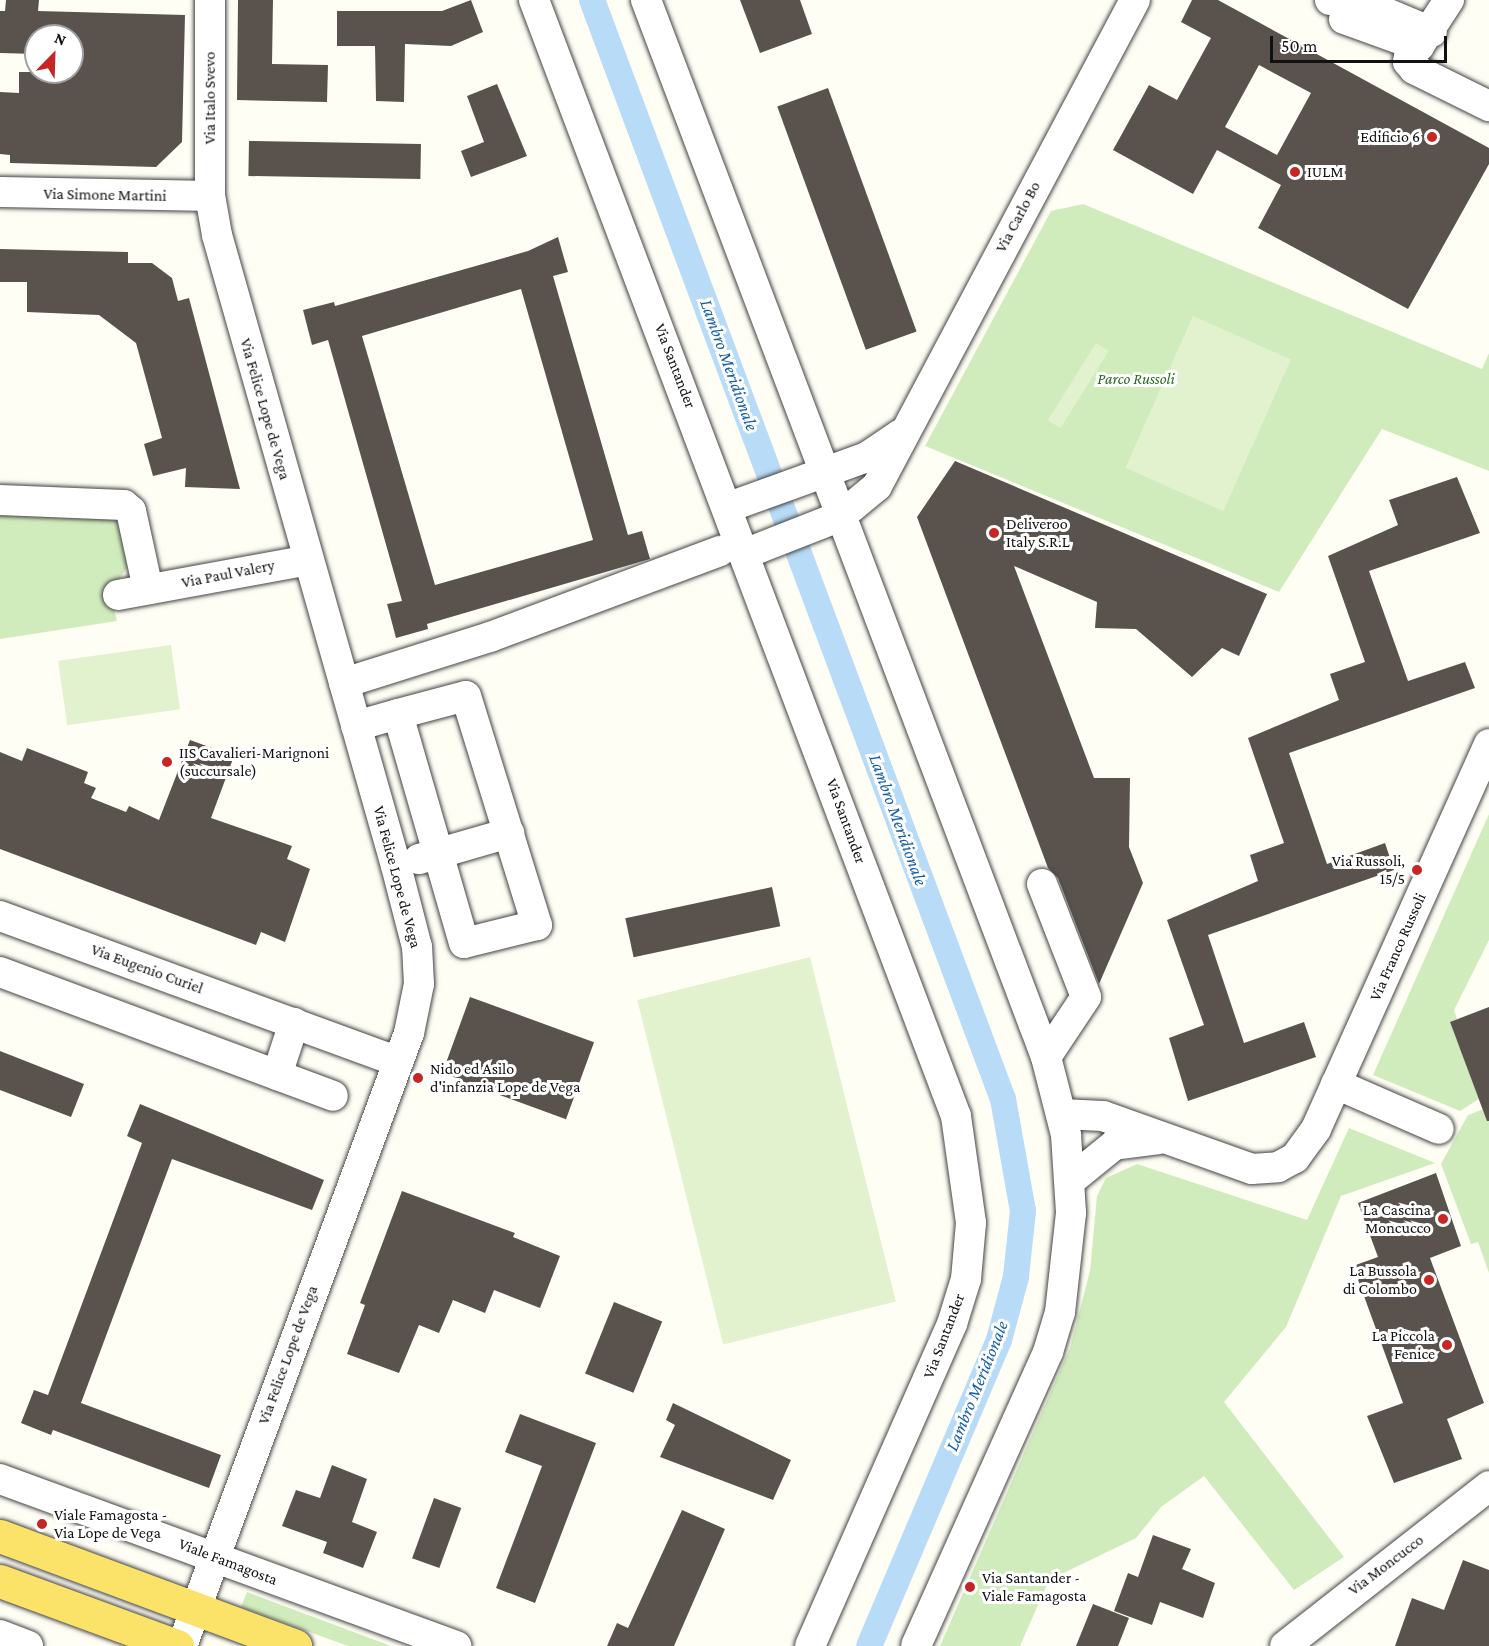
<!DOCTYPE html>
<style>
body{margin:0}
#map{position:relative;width:1489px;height:1646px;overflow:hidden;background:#fffef5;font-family:"Crimson Pro",serif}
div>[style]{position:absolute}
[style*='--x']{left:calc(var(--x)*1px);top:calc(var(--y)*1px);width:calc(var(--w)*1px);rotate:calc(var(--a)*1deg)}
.green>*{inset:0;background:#d1ecbc}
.pitch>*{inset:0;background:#e3f2ce;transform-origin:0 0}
.canal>*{height:26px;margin:-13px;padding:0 13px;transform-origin:13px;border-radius:13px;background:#b8dbf8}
.building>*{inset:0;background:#5a534d;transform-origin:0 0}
.roads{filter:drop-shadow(0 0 2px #444) drop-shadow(0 0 2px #444)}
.minor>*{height:30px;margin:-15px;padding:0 15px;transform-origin:15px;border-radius:15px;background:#fff}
.major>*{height:33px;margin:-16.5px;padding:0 16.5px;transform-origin:16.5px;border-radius:16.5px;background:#fbe269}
.dots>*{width:16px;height:16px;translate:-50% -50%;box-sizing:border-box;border:3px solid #fff;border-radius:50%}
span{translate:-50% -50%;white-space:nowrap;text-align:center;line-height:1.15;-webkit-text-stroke:6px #fff;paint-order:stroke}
.street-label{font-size:16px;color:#111}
.poi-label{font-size:16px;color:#111}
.right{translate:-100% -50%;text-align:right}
.left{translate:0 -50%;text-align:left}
.park-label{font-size:16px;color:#296c1e;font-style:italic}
.water-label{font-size:18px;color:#155ea8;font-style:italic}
.north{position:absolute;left:24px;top:24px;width:60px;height:60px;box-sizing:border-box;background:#fff;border:2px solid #a0a0a0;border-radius:50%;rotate:23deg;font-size:16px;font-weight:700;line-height:24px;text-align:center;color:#111}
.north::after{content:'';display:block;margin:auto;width:21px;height:27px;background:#c62724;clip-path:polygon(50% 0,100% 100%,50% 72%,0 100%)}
.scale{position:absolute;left:1270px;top:36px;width:177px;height:27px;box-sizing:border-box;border:3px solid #111;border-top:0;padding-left:8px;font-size:18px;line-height:21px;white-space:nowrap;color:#111;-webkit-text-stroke:4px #fff;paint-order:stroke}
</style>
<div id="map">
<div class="green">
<div style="clip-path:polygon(1083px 204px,1482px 369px,1489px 353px,1489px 471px,1382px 429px,1279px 592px,925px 446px,1051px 211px)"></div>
<div style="clip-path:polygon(0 511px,119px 512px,130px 563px,110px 593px,117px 621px,0 639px)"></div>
<div style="clip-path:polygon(1489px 814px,1489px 940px,1454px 1010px,1457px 1019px,1450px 1022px,1479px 1099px,1460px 1111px,1373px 1075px)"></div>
<div style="clip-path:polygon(1489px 1107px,1489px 1273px,1478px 1242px,1471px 1244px,1441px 1164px,1468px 1115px)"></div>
<div style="clip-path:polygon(1349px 1128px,1435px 1163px,1341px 1196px,1286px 1327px,1224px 1402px,1344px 1557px,1294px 1590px,1204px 1476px,1161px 1507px,1136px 1538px,1049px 1580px,1020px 1646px,940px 1646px,1070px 1348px,1090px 1271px,1097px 1196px,1106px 1178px,1137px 1164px,1307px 1220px)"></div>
<div style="clip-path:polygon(247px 1592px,391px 1646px,348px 1646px,241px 1607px)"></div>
</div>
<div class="pitch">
<div style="left:1193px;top:316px;width:107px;height:166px;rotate:24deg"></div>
<div style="left:1096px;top:343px;width:15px;height:91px;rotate:32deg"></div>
<div style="left:171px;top:645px;width:65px;height:114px;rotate:82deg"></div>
<div style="left:810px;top:957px;width:355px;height:178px;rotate:76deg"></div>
</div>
<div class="canal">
<div style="--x:592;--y:0;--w:1173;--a:69.5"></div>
<div style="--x:1003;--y:1099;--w:114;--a:79.9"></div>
<div style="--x:1023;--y:1211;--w:66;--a:96.1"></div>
<div style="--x:1016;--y:1277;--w:65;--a:105.1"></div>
<div style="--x:999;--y:1340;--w:332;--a:113"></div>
</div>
<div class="building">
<div style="clip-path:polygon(6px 0,39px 0,38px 11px,185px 15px,182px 142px,156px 167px,10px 163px,10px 155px,0 154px,0 92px,19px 93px,19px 72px,72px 72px,72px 36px,36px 36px,36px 54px,0 53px,0 11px,5px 11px)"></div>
<div style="clip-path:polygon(238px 0,273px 0,272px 64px,328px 65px,327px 102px,237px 100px)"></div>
<div style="clip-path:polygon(471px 0,483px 32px,451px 46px,405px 44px,404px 102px,376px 101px,375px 46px,337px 46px,337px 11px,442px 11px)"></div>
<div style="clip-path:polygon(740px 0,800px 0,812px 34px,760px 53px)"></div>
<div style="clip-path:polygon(evenodd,1192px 0,1218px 0,1489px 148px,1489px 164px,1408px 309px,1258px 228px,1281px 185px,1217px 150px,1193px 194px,1113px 150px,1149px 85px,1177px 100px,1211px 38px,1181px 22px,1192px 0,1259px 65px,1311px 93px,1277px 155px,1225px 127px,1259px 65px)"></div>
<div style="clip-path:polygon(497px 84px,527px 156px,471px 177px,461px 151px,484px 142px,467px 96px)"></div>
<div style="left:828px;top:88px;width:259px;height:54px;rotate:70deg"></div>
<div style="left:249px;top:141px;width:172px;height:35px;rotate:1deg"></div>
<div style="clip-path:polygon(evenodd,558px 237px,568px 272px,553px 276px,628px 535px,642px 531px,650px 559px,427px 624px,428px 629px,396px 638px,387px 604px,402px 601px,328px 340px,312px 345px,303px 310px,334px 302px,335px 306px,528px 251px,558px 237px,521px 289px,593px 540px,435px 585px,362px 336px,521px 289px)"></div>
<div style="clip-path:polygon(0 249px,128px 252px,128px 263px,152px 263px,172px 278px,178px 301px,189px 298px,240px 489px,185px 487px,186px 468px,153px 476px,144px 444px,162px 438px,136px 343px,99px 315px,27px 312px,27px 282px,0 282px)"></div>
<div style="clip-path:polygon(955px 461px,1267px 594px,1239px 656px,1222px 648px,1192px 677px,1136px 629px,1095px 628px,1097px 602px,1014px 566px,1094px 778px,1130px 778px,1129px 847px,1143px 883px,1099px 984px,1058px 878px,1048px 868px,917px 517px)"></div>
<div style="clip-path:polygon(1457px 477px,1480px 533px,1369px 571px,1408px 681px,1465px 662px,1475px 688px,1289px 753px,1327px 864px,1385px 843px,1394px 870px,1208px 935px,1244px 1043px,1304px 1022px,1316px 1057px,1188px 1101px,1169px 1038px,1204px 1025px,1167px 920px,1258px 881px,1250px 855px,1284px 843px,1248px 738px,1339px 700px,1330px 674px,1365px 662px,1328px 556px,1398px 525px,1389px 500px)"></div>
<div style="clip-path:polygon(190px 740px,234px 756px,211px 818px,292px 846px,287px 859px,310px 869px,285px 942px,261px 932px,256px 945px,0 849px,0 752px,22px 761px,27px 748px,88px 772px,84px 783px,96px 788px,91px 798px,126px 812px,129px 806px,159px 820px)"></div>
<div style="left:772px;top:887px;width:40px;height:150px;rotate:78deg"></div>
<div style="left:470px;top:997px;width:132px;height:82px;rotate:20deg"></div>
<div style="clip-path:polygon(1489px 1007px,1489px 1121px,1487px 1121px,1450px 1022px)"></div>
<div style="clip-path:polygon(0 1051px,84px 1084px,71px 1117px,0 1090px)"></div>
<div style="clip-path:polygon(140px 1104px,324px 1180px,312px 1210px,172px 1159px,81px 1403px,221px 1455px,209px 1488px,53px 1430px,51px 1435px,21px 1423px,34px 1390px,48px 1395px,142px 1143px,127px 1136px)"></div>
<div style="clip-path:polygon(1436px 1173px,1461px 1246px,1430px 1258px,1484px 1403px,1447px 1419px,1462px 1459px,1394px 1483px,1367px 1416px,1403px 1403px,1353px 1266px,1378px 1257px,1358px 1203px)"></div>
<div style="clip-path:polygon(402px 1191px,515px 1233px,513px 1237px,560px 1256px,540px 1308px,494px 1290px,485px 1313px,453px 1300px,439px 1333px,419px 1325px,399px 1373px,347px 1354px,365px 1305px,360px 1303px)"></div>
<div style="left:614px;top:1302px;width:52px;height:77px;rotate:22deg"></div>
<div style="clip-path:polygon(673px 1403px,791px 1460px,773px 1500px,660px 1457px,675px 1425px,666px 1420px)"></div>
<div style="clip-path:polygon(520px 1414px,596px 1443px,535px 1603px,496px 1588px,542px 1466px,505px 1452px)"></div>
<div style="clip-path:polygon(332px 1465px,367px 1479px,352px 1522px,377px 1532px,363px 1568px,323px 1553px,327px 1542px,282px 1526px,296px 1490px,320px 1498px)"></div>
<div style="left:434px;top:1498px;width:29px;height:64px;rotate:20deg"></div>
<div style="clip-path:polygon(682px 1510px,725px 1529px,674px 1646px,607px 1646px,617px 1623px,628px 1628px)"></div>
<div style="clip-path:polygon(1153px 1535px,1191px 1549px,1182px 1569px,1215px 1583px,1203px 1618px,1160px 1602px,1152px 1625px,1114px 1611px,1128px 1573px,1138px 1577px)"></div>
<div style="clip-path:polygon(1463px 1560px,1489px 1570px,1489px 1646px,1395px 1646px,1412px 1598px,1444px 1610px)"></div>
<div style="clip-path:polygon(1093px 1604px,1129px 1618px,1118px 1646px,1076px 1646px)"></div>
</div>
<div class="roads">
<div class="minor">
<div style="--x:534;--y:0;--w:1193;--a:69.29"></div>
<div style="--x:956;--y:1116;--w:108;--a:82"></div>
<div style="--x:971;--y:1223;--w:56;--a:95.1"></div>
<div style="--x:966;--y:1279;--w:47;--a:107.3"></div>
<div style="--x:952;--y:1324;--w:352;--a:113.8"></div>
<div style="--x:646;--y:0;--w:1130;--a:69.27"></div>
<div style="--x:1046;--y:1057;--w:81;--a:75.6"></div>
<div style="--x:1066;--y:1135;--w:78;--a:86.3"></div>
<div style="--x:1071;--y:1213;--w:100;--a:96.3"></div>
<div style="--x:1060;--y:1312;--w:42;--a:106.7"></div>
<div style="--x:1048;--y:1352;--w:322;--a:114.2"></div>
<div style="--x:1330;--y:0;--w:40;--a:8.5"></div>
<div style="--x:1370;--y:6;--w:67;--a:22.8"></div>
<div style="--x:1344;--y:19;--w:80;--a:19.8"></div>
<div style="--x:1419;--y:46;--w:55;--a:-56.9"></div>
<div style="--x:1411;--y:45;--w:17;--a:100"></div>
<div style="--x:1408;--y:62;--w:9;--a:49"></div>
<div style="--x:1414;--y:69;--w:84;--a:26.3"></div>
<div style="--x:0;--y:192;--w:210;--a:1.1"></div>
<div style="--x:0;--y:500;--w:124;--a:2.3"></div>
<div style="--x:124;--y:505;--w:9;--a:41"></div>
<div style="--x:131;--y:511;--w:80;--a:77.7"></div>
<div style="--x:729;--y:507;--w:147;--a:-19.9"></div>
<div style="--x:867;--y:457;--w:41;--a:-34.1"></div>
<div style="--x:747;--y:553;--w:101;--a:-21.5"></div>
<div style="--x:841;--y:516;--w:47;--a:-39.8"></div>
<div style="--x:877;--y:486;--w:550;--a:-62.04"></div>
<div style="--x:118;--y:595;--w:193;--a:-10.4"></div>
<div style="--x:344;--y:683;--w:153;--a:-17.5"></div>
<div style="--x:490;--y:637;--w:246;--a:-20.5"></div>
<div style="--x:356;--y:726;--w:44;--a:-15.9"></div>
<div style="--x:398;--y:714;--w:70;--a:-14.8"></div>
<div style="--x:466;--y:696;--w:240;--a:72.8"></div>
<div style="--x:537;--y:925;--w:75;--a:166.1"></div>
<div style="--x:464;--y:943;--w:238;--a:-106.1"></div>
<div style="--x:419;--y:859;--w:94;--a:-16.1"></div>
<div style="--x:1042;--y:884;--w:121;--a:68.7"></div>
<div style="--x:1086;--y:997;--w:72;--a:123.7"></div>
<div style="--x:0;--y:916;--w:424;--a:20.1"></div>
<div style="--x:0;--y:972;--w:355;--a:20.4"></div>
<div style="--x:277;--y:1075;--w:55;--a:-71.9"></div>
<div style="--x:1336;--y:1084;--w:112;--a:23.6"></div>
<div style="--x:1061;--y:1114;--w:42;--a:2.7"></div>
<div style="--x:1103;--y:1116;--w:158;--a:19.6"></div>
<div style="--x:1252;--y:1169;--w:26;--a:-4"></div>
<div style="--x:1278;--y:1167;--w:19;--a:-28"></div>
<div style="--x:1295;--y:1158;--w:36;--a:-54"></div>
<div style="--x:1316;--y:1129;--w:422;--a:-65.8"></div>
<div style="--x:1071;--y:1180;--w:55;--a:-39.1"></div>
<div style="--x:1114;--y:1145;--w:45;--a:-7.6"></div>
<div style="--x:0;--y:1479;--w:486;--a:20.1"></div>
<div style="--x:0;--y:1635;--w:30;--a:21"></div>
<div style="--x:182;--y:1646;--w:654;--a:-69.68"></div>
<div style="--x:409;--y:1033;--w:50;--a:-78.5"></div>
<div style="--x:419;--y:984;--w:37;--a:-93"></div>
<div style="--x:417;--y:947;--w:84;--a:-104.5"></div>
<div style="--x:396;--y:866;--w:656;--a:-105.84"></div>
<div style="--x:217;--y:235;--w:40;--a:-100"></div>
<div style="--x:210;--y:196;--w:196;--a:-90"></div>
<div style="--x:1285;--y:1646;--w:259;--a:-38.1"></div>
</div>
<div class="major">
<div style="--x:0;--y:1536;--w:315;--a:20.4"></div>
<div style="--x:0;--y:1581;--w:189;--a:20.2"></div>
</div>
</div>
<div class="dots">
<div style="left:1432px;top:137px;background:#c62724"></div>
<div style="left:1295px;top:172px;background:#c62724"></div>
<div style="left:994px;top:533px;background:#c62724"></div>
<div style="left:167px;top:762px;background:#c62724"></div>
<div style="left:1417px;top:870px;background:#c62724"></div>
<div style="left:418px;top:1078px;background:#c62724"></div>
<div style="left:1443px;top:1219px;background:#c62724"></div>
<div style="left:1429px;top:1280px;background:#c62724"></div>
<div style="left:1447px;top:1345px;background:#c62724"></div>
<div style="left:42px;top:1524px;background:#c62724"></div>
<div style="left:970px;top:1587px;background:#c62724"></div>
</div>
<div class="street-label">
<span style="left:210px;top:98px;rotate:-90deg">Via Italo Svevo</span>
<span style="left:105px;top:195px;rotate:1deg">Via Simone Martini</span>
<span style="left:1018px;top:217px;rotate:-62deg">Via Carlo Bo</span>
<span style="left:675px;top:366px;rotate:69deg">Via Santander</span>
<span style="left:265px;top:409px;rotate:74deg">Via Felice Lope de Vega</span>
<span style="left:228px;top:574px;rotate:-11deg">Via Paul Valery</span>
<span style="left:846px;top:821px;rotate:70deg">Via Santander</span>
<span style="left:397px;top:877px;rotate:75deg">Via Felice Lope de Vega</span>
<span style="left:1398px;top:947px;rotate:-66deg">Via Franco Russoli</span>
<span style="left:147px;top:969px;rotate:20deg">Via Eugenio Curiel</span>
<span style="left:944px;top:1336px;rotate:-69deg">Via Santander</span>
<span style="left:288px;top:1355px;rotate:-70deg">Via Felice Lope de Vega</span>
<span style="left:228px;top:1562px;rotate:21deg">Viale Famagosta</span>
<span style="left:1386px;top:1565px;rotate:-37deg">Via Moncucco</span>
</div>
<div class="poi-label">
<span class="right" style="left:1420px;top:137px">Edificio 6</span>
<span class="left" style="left:1307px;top:172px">IULM</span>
<span class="left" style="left:1006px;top:533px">Deliveroo<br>Italy S.R.L</span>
<span class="left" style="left:179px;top:762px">IIS Cavalieri-Marignoni<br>(succursale)</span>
<span class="right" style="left:1405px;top:870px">Via Russoli,<br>15/5</span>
<span class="left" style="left:430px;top:1078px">Nido ed Asilo<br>d'infanzia Lope de Vega</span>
<span class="right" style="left:1431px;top:1219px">La Cascina<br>Moncucco</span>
<span class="right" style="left:1417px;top:1280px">La Bussola<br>di Colombo</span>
<span class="right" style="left:1435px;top:1345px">La Piccola<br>Fenice</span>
<span class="left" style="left:54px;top:1524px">Viale Famagosta -<br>Via Lope de Vega</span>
<span class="left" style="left:982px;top:1587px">Via Santander -<br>Viale Famagosta</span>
</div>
<div class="park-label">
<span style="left:1136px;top:379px">Parco Russoli</span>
</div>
<div class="water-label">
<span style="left:729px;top:365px;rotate:70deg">Lambro Meridionale</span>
<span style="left:898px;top:820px;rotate:70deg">Lambro Meridionale</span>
<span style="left:977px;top:1386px;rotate:-68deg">Lambro Meridionale</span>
</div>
<div class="north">N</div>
<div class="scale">50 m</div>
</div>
